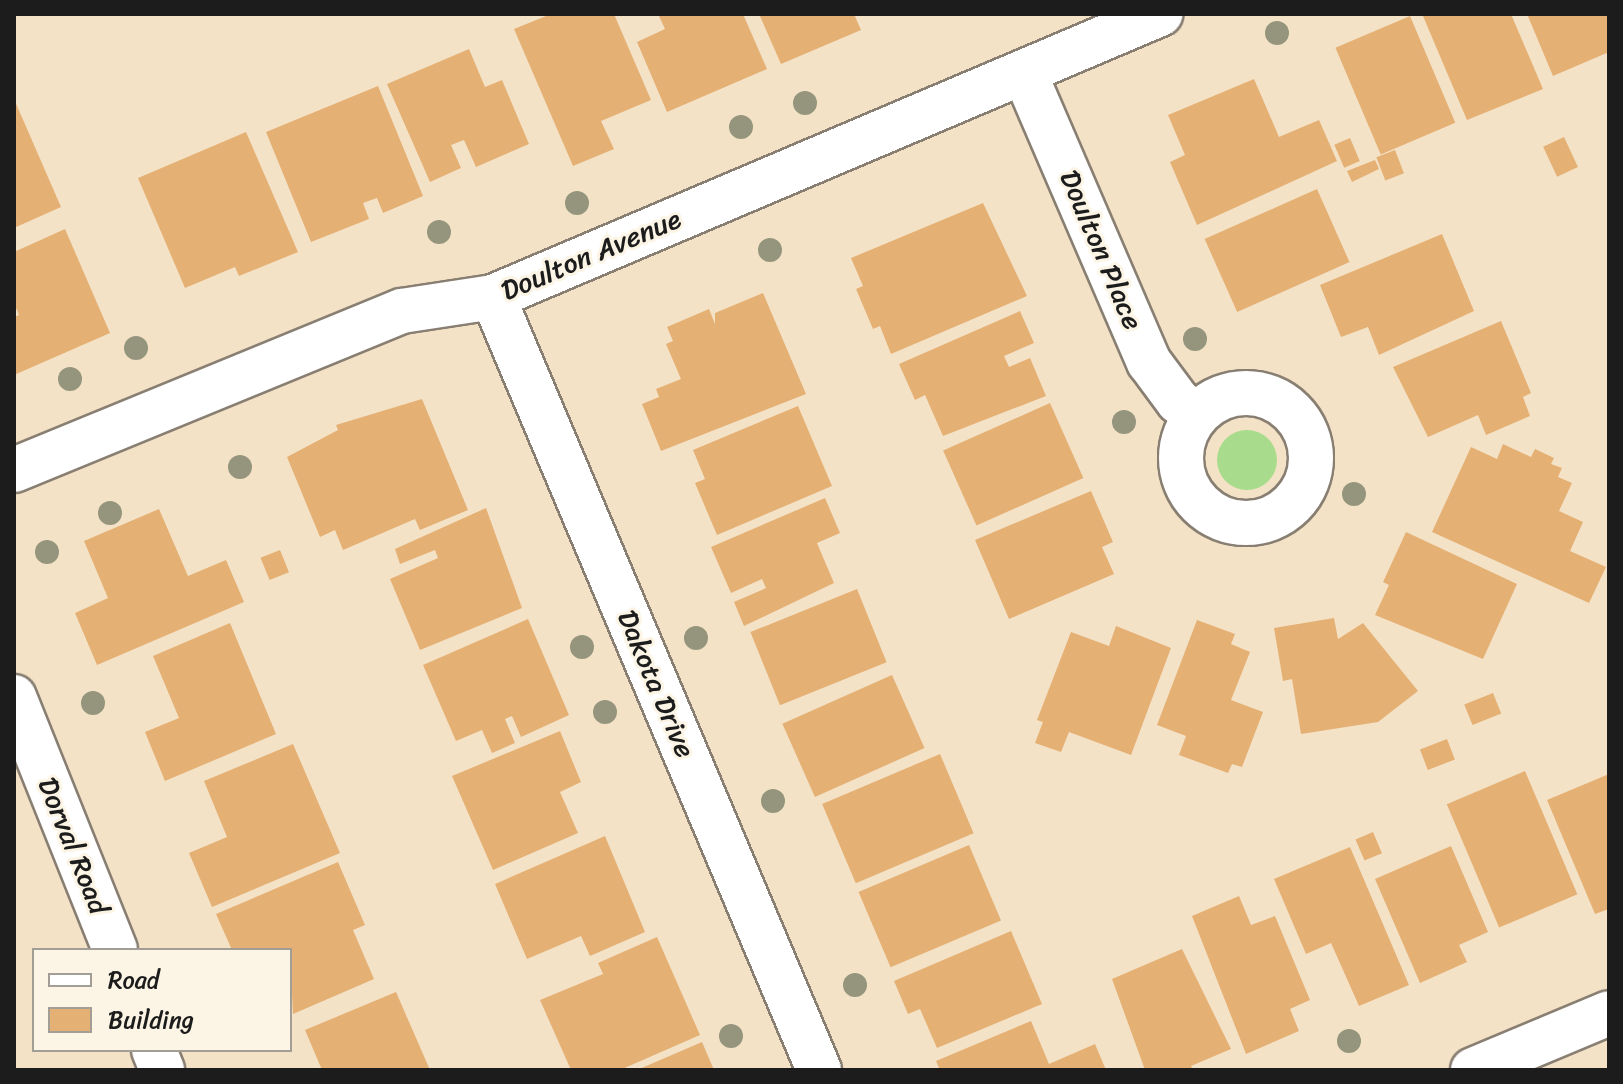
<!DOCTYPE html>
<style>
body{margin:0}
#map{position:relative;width:1623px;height:1084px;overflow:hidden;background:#f4e2c7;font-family:Sriracha,sans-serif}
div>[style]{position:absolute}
.green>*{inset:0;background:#a8dc8c}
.round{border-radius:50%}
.building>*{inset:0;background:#e5b074;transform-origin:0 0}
.roads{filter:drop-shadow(2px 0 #887f72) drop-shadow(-2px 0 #887f72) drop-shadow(0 2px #887f72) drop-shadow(0 -2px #887f72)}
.minor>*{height:44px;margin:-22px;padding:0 22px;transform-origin:22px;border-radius:22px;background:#fff}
.minor>.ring{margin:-22px;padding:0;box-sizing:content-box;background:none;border:44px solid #fff;border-radius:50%}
.trees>*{width:24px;height:24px;margin:-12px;border-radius:50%;background:#94957c}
span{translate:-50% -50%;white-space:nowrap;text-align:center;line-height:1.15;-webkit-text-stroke:6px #fcf5e5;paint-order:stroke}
.street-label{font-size:28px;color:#1c1c1c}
.frame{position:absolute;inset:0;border:16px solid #1c1c1c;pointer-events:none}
.legend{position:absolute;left:32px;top:948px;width:260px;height:104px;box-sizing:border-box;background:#fcf5e5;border:2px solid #a29e95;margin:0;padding:10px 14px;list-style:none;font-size:24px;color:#1c1c1c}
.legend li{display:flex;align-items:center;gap:16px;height:40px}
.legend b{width:40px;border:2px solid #a29e95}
</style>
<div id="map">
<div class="green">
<i class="round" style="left:1217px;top:430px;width:60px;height:60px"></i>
</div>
<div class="building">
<i style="clip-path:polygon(551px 14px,614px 14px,651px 100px,601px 121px,614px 149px,573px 166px,514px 29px)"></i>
<i style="clip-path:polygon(658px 14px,743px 14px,767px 69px,667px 112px,637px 42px,665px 29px)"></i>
<i style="clip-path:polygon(759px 14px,854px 14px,861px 30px,781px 64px)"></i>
<i style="clip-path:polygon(1511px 14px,1543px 89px,1467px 120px,1423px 16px)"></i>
<i style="clip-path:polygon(1527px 14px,1609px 14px,1609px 52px,1553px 76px)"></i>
<i style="left:1410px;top:16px;width:116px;height:81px;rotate:67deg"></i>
<i style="clip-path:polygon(469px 49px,485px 87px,502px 80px,529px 144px,476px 167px,464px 140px,451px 145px,461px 168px,430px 182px,387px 84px)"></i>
<i style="clip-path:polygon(1254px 79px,1279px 137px,1319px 120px,1337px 161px,1197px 225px,1170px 162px,1185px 155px,1168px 115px)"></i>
<i style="clip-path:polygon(378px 86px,423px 196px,383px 213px,377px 198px,363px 203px,369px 219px,311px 242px,266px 132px)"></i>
<i style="clip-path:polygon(14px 99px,61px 207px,14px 228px)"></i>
<i style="clip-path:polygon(246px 132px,298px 252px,239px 276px,235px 267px,185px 288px,138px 178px)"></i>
<i style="left:1564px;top:137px;width:33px;height:23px;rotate:65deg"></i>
<i style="left:1350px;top:138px;width:25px;height:17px;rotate:67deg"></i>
<i style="left:1395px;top:150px;width:25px;height:20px;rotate:69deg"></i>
<i style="clip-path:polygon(1375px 160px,1379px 169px,1352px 182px,1347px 171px)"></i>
<i style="left:1317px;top:189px;width:80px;height:123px;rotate:66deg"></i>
<i style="clip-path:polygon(983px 203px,1027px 296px,891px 354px,880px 326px,873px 329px,856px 289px,863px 286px,851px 258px)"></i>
<i style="clip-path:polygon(65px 229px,110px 333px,14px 375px,14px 317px,19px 315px,14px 303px,14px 252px)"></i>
<i style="clip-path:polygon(1442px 234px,1474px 311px,1379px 355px,1368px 327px,1341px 337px,1320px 285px)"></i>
<i style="clip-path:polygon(763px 293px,806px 394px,661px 451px,642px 404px,659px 397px,656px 389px,681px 379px,666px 344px,673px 341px,667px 327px,709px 309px,715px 324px,715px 313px)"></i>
<i style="clip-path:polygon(1020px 311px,1034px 343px,1004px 356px,1009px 367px,1030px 358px,1046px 396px,943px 436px,925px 395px,915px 400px,899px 364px)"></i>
<i style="clip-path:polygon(1501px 321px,1531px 393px,1523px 397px,1530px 416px,1486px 435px,1478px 415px,1428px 437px,1393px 367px)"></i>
<i style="clip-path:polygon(422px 399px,468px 510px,420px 530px,415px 519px,343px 550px,335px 530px,320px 537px,287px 457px,338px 430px,336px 425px)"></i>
<i style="left:1050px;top:403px;width:82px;height:117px;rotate:66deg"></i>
<i style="clip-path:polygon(798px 406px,832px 486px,717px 535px,695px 483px,705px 479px,693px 450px)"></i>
<i style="clip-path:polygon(1503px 444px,1531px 457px,1535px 449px,1554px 458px,1551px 464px,1562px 468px,1558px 477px,1572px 483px,1559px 511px,1583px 522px,1570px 551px,1606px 567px,1589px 603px,1432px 532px,1471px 447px,1497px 459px)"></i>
<i style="clip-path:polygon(1091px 491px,1113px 542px,1102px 547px,1114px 574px,1009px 619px,975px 540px)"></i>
<i style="clip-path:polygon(825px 498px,840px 533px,817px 543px,834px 583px,744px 626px,734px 602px,766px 588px,762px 579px,731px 593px,711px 547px)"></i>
<i style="clip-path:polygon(486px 508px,522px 608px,420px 650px,390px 579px,438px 558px,435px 550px,400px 564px,395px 549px)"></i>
<i style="clip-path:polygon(159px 509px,188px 576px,226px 560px,244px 602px,97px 665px,75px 613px,108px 598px,84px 541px)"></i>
<i style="clip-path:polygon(1406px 532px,1517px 584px,1483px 659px,1375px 615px,1389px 585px,1383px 582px)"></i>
<i style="left:280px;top:550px;width:24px;height:21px;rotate:68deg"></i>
<i style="left:857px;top:589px;width:79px;height:115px;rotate:68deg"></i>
<i style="clip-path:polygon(1334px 618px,1338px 639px,1363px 623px,1418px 691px,1378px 722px,1301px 734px,1292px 679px,1283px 681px,1274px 628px)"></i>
<i style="clip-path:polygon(528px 619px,569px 715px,521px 737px,512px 716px,505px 719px,515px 743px,492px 753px,482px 730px,456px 741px,423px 665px)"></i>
<i style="clip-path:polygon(1197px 620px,1235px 634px,1231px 644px,1250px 652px,1231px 700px,1263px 712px,1242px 767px,1232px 764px,1228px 773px,1179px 755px,1186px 736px,1157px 725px)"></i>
<i style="clip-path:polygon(230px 623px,276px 734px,165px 781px,145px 732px,179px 718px,153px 656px)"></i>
<i style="clip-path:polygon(1116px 626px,1171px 648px,1131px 755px,1069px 732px,1061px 752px,1035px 743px,1043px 722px,1037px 720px,1071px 632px,1109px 646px)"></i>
<i style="left:892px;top:675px;width:80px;height:120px;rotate:66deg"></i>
<i style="left:1493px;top:693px;width:22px;height:31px;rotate:68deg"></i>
<i style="clip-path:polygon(560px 731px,581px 782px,560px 792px,578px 833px,493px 870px,452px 776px)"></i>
<i style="left:1447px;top:739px;width:22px;height:29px;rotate:69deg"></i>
<i style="clip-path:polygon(293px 744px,340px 853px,212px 907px,189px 853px,227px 837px,204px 781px)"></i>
<i style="left:940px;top:754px;width:86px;height:128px;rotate:67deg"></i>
<i style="left:1525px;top:771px;width:134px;height:85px;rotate:67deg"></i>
<i style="clip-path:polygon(1609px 774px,1609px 909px,1595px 914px,1547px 800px)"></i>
<i style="left:1373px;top:832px;width:23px;height:19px;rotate:67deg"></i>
<i style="clip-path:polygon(605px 836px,645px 932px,590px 956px,581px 936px,527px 959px,495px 884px)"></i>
<i style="left:969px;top:845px;width:82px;height:120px;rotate:67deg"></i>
<i style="clip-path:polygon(1451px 846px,1488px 932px,1459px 945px,1467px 962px,1420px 983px,1375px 879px)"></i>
<i style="clip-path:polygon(1350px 847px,1409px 985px,1359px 1006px,1331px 943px,1306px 954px,1274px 879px)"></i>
<i style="clip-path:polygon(338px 862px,365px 925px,353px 930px,374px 979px,293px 1014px,290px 950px,232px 950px,216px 914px)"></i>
<i style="clip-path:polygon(1239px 896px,1251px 925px,1275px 916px,1310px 1000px,1290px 1009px,1299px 1031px,1246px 1054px,1192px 916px)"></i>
<i style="clip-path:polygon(1011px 931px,1042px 1004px,937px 1048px,920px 1009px,908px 1014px,894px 981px)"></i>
<i style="clip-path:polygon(657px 937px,700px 1035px,620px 1070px,571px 1070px,540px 1000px,603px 974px,598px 963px)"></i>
<i style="clip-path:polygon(1182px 949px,1231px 1049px,1191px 1066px,1193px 1070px,1145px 1070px,1112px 979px)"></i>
<i style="clip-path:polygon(396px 992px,430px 1070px,322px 1070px,305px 1030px)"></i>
<i style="clip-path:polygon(1031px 1021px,1049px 1064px,1095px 1044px,1106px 1070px,940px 1070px,936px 1061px)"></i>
<i style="clip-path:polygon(702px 1042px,714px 1070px,637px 1070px)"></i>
</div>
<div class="roads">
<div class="minor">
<i style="left:1024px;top:72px;width:316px;rotate:66.7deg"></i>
<i style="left:1149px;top:362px;width:49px;rotate:53.4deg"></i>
<i style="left:1178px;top:401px;width:23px;rotate:38deg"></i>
<i style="left:493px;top:297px;width:839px;rotate:67.13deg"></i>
<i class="ring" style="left:1181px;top:393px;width:86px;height:86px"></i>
<i style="left:14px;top:470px;width:419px;rotate:-22.3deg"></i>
<i style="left:402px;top:311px;width:92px;rotate:-8.7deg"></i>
<i style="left:493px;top:297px;width:725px;rotate:-22.99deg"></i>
<i style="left:14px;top:697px;width:272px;rotate:68.2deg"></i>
<i style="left:154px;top:1050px;width:22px;rotate:68deg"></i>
<i style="left:1473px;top:1070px;width:147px;rotate:-22.7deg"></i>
</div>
</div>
<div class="trees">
<i style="left:1277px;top:33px"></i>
<i style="left:805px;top:103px"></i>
<i style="left:741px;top:127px"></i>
<i style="left:577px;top:203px"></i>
<i style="left:439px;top:232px"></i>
<i style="left:770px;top:250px"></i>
<i style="left:1195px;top:339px"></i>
<i style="left:136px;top:348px"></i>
<i style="left:70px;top:379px"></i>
<i style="left:1124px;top:422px"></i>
<i style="left:240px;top:467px"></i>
<i style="left:1354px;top:494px"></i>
<i style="left:110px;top:513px"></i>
<i style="left:47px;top:552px"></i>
<i style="left:696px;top:638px"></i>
<i style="left:582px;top:647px"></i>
<i style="left:93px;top:703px"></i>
<i style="left:605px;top:712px"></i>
<i style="left:773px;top:801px"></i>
<i style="left:855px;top:985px"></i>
<i style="left:731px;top:1036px"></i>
<i style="left:1349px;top:1041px"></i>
</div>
<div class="street-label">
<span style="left:1101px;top:250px;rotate:67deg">Doulton Place</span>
<span style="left:591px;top:255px;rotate:-23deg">Doulton Avenue</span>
<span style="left:656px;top:684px;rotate:67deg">Dakota Drive</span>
<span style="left:73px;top:846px;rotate:68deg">Dorval Road</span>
</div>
<div class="frame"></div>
<ul class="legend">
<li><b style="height:10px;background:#fff"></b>Road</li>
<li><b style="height:22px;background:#e5b074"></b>Building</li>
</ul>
</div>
